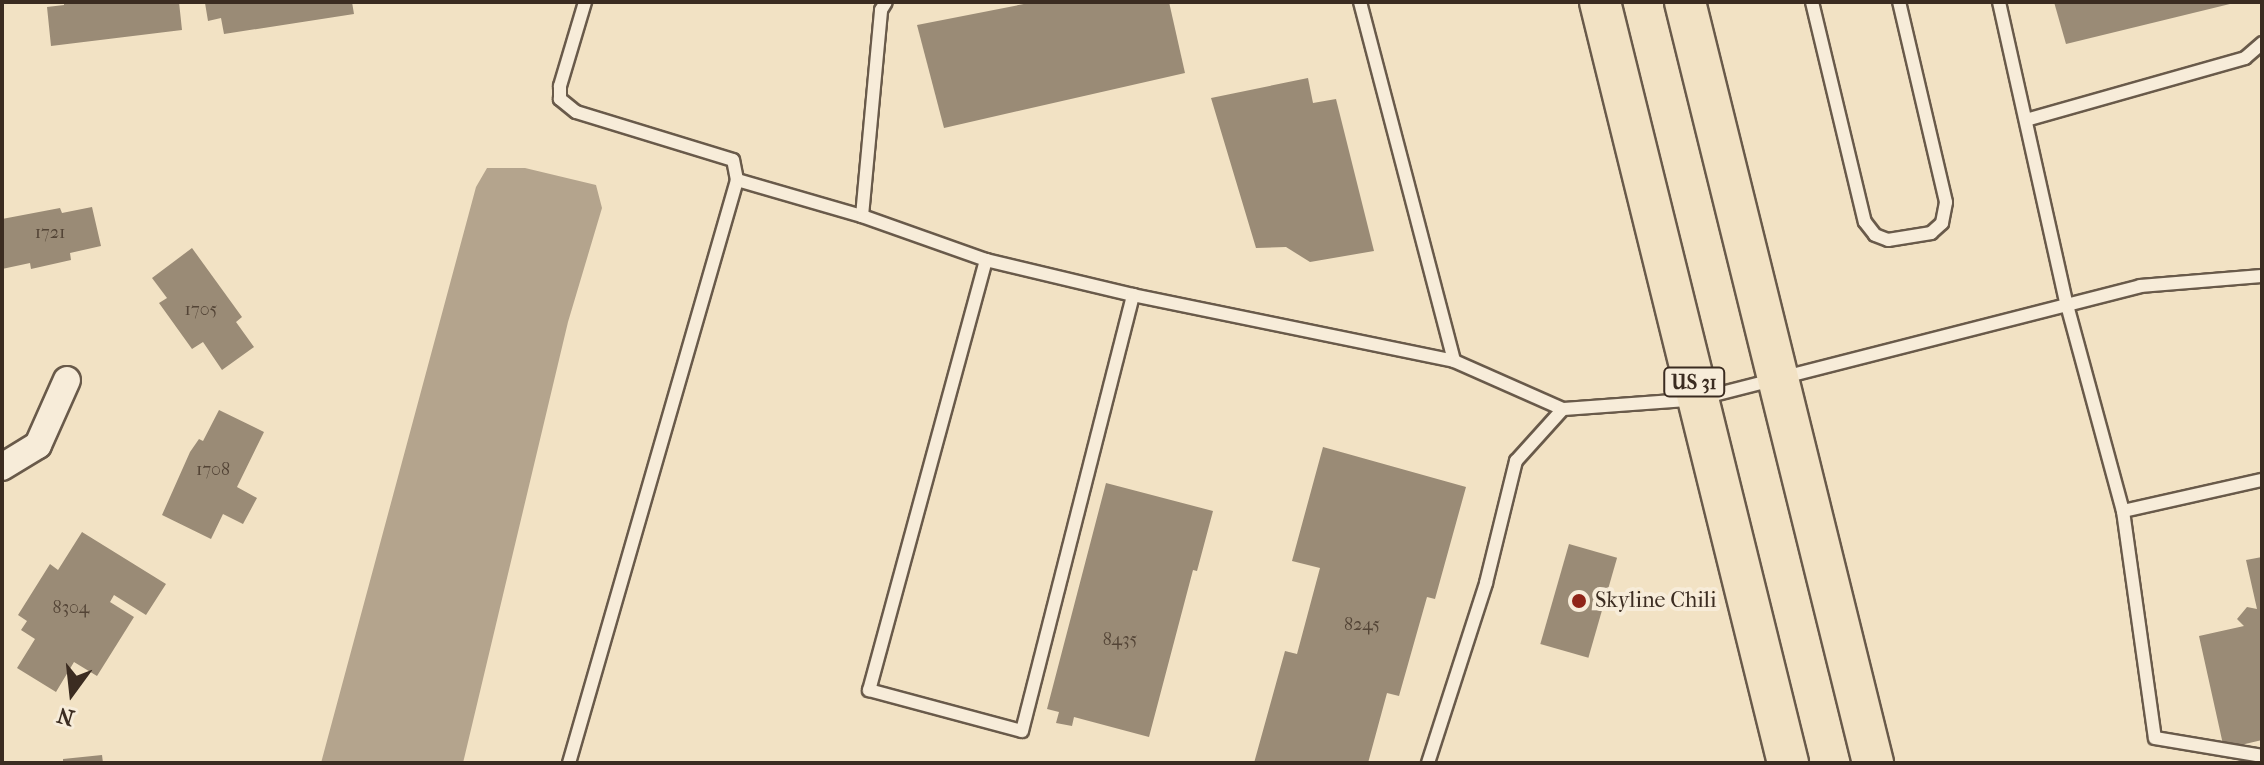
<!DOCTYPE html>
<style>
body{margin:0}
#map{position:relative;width:2264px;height:765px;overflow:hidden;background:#f2e2c4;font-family:"IM FELL French Canon",serif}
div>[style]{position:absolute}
.water>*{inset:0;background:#b4a48d}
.building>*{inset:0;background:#9a8b76;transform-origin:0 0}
.roads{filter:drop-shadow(2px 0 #695a4a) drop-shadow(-2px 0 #695a4a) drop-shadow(0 2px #695a4a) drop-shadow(0 -2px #695a4a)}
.lane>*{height:12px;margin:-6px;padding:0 6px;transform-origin:6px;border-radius:6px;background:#f7ecd9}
.street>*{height:26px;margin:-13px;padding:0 13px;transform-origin:13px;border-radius:13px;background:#f7ecd9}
.primary>*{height:40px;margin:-20px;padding:0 20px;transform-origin:20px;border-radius:20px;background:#f2e2c4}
.dots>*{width:22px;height:22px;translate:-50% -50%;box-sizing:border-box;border:4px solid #f7ecd9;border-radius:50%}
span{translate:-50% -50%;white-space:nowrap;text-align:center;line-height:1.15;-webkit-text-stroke:8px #f7ecd9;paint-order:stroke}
.number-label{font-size:18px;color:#534436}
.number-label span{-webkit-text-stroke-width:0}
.shield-label span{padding:2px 6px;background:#f7ecd9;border:2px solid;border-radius:6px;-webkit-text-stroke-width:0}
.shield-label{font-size:20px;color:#3b2c21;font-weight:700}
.poi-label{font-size:22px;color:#3b2c21}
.left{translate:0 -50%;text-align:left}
.frame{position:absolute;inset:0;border:4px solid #3b2c21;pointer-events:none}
.north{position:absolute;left:32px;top:653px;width:80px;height:80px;-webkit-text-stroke:6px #f7ecd9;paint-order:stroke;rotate:195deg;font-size:22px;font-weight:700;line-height:32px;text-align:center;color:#3b2c21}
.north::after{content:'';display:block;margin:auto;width:28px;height:36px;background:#3b2c21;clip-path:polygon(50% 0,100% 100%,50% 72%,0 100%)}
</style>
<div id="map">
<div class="water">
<i style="clip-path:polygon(487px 168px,525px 168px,596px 185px,602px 208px,568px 322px,463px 763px,321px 763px,476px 187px)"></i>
</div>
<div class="building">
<i style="clip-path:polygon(64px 2px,179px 2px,182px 30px,51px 46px,47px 7px,64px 5px)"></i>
<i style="clip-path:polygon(352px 2px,354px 14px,224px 34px,221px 18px,208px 21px,205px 3px)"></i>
<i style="clip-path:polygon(1034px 2px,1169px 2px,1185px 73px,944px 128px,917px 25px)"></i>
<i style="clip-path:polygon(2054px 2px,2234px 2px,2234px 3px,2066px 44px)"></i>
<i style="clip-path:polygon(1308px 78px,1313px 103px,1336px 99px,1374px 251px,1310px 262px,1286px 247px,1256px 248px,1211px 98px)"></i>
<i style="clip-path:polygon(92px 207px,101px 246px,70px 253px,71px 260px,31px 269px,30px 263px,2px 269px,2px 219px,60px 208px,62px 213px)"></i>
<i style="clip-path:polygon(192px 248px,242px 317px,236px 322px,254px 347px,222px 370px,203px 342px,192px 349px,159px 303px,167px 298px,152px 278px)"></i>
<i style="clip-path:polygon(219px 410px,264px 432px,237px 487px,257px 498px,243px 524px,223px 514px,211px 539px,162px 515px,190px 452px,199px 439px,203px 441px)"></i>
<i style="clip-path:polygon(1323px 447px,1466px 487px,1435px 599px,1427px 597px,1399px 696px,1387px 693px,1368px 763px,1254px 763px,1285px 651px,1297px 654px,1320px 568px,1292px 561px)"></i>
<i style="clip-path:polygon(1106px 483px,1213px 511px,1197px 571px,1193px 570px,1149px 737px,1074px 717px,1072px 726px,1056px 723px,1059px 712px,1047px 709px)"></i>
<i style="clip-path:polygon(82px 532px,166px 584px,146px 615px,114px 595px,110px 602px,134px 617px,97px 676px,74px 662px,56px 692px,17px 668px,35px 639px,21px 630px,27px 621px,18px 615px,50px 564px,58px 570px)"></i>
<i style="left:1569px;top:544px;width:50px;height:104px;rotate:16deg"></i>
<i style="clip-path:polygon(2262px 557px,2262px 740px,2224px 749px,2199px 636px,2244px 626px,2237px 619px,2247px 607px,2257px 609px,2246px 560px)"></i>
<i style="clip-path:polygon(102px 755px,103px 763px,63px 763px,63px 759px)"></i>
</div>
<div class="roads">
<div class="lane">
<i style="left:1360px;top:2px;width:371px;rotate:75.3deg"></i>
<i style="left:1812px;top:2px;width:226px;rotate:76.5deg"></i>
<i style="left:1865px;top:222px;width:16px;rotate:52deg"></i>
<i style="left:1875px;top:235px;width:14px;rotate:21deg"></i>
<i style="left:1888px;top:240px;width:44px;rotate:-9.2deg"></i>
<i style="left:1931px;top:233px;width:15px;rotate:-42deg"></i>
<i style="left:1942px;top:223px;width:21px;rotate:-79deg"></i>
<i style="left:1946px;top:202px;width:205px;rotate:-103.2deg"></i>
<i style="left:1999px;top:2px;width:311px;rotate:77.4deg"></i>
<i style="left:2067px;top:305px;width:213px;rotate:74.8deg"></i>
<i style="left:2123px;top:511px;width:142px;rotate:-12.6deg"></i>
<i style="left:2026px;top:120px;width:228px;rotate:-15.8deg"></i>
<i style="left:2245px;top:58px;width:23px;rotate:-41deg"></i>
<i style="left:737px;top:180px;width:130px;rotate:16.1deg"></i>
<i style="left:862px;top:216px;width:207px;rotate:-84.7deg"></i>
<i style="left:881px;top:10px;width:9px;rotate:-58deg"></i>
<i style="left:862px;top:216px;width:132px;rotate:19.5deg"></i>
<i style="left:986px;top:260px;width:151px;rotate:13.4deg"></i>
<i style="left:1133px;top:295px;width:328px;rotate:11.6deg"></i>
<i style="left:1454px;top:361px;width:119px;rotate:23.8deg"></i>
<i style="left:986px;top:260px;width:446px;rotate:105.2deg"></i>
<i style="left:869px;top:690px;width:158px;rotate:15deg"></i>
<i style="left:1022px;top:731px;width:450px;rotate:-75.7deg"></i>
<i style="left:2123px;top:511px;width:229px;rotate:82deg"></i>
<i style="left:2155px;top:738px;width:109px;rotate:9.5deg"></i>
<i style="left:569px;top:763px;width:607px;rotate:-73.92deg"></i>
<i style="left:737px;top:180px;width:20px;rotate:-101deg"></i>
<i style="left:733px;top:160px;width:164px;rotate:-163deg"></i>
<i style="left:576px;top:112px;width:21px;rotate:-141deg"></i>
<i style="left:560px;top:99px;width:13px;rotate:-90deg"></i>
<i style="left:560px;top:86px;width:88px;rotate:-73.4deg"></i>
<i style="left:1428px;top:763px;width:189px;rotate:-72.1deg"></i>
<i style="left:1486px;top:583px;width:126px;rotate:-76.2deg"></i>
<i style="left:1516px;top:461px;width:70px;rotate:-47.9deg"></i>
<i style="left:1563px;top:409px;width:135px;rotate:-4.2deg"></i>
<i style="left:1698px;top:399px;width:456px;rotate:-14.3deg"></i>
<i style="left:2140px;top:286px;width:122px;rotate:-4.7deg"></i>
</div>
<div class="street">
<i style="left:2px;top:467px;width:42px;rotate:-31.4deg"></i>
<i style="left:38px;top:445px;width:71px;rotate:-66deg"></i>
</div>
<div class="primary">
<i style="left:1600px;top:2px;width:784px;rotate:76.12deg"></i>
<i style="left:1685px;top:2px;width:784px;rotate:76.12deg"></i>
</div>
</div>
<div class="dots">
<i style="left:1579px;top:601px;background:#8f2418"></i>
</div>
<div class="number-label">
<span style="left:50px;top:233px">1721</span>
<span style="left:201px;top:310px">1705</span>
<span style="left:213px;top:470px">1708</span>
<span style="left:71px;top:608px">8304</span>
<span style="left:1362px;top:625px">8245</span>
<span style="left:1120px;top:640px">8435</span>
</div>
<div class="shield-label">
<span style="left:1694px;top:382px">US 31</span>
</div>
<div class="poi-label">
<span class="left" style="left:1595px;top:601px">Skyline Chili</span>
</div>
<div class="frame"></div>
<div class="north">N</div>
</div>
